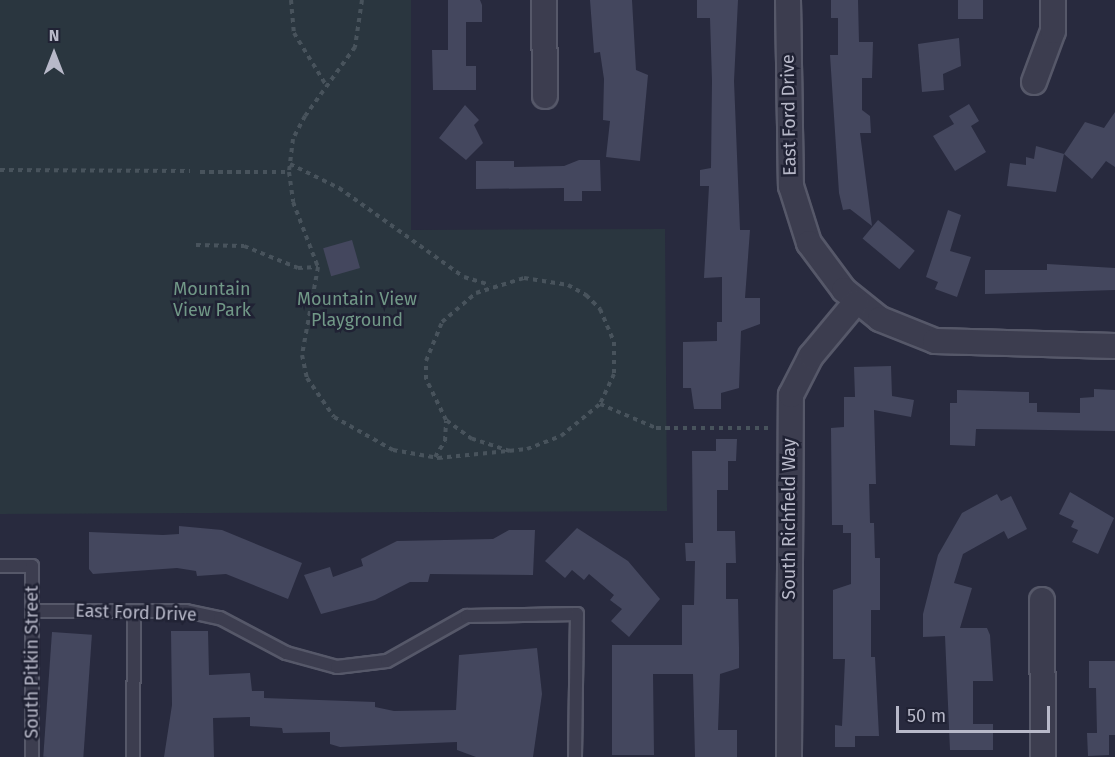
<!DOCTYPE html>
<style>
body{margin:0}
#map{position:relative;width:1115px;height:757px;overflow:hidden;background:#282a3e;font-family:"Fira Sans",sans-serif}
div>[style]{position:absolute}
.green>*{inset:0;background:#2a363f}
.building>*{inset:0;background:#44475e;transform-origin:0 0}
.path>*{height:4px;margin-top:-2px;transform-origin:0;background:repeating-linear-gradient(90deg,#48535c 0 4.5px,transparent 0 9px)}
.roads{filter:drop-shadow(2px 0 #565869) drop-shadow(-2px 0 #565869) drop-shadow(0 2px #565869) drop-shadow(0 -2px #565869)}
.lane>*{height:12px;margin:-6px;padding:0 6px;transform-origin:6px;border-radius:6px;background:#3c3d4f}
.street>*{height:24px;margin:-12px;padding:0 12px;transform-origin:12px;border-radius:12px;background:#3c3d4f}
span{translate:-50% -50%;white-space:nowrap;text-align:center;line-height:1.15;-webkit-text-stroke:5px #202234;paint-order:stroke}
.street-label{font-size:18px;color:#b8b9c9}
.park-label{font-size:18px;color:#719887}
.north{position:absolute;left:24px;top:24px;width:60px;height:60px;-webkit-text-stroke:4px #202234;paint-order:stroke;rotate:0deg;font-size:16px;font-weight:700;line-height:24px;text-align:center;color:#b8b9c9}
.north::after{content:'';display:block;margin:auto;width:21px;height:27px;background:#b8b9c9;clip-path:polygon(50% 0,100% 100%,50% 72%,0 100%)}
.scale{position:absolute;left:896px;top:706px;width:154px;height:27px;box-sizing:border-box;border:3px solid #b8b9c9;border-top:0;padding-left:8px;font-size:18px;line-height:21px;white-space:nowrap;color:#b8b9c9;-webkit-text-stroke:4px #202234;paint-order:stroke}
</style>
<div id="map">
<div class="green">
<i style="clip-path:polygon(0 0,411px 0,411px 230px,665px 229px,667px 511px,0 514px)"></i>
</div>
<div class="building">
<i style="clip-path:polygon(448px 0,480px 0,482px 5px,482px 22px,466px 22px,466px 66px,476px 66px,476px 90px,433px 90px,432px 50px,448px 50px)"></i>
<i style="clip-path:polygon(590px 0,632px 0,636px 70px,648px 75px,640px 161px,606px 157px,610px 121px,603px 120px,604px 79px,600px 52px,594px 53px)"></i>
<i style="clip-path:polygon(697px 0,738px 0,734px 81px,740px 230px,750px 230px,745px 298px,760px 298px,760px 324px,741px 331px,739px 388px,721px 393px,721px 409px,694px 409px,691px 388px,683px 388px,683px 342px,717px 341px,717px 322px,722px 322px,722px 277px,704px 278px,709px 186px,700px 186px,700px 170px,711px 168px,712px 81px,710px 18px,697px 18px)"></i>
<i style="clip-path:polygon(831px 0,858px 0,859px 42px,873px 42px,872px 78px,862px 78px,862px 110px,870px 116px,871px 133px,860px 133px,872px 226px,850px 209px,843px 210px,839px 193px,830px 55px,838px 55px,838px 18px,831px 18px)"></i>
<i style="left:958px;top:0;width:25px;height:19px"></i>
<i style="clip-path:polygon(959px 38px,961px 66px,943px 74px,944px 90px,922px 92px,918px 44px)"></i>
<i style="clip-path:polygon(969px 104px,979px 121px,971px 126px,986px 152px,955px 171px,933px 136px,954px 124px,949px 116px)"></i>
<i style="clip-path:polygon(465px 105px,479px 120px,474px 125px,483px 143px,466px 160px,439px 138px)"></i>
<i style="clip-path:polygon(1115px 112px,1115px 167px,1106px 161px,1092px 179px,1064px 154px,1056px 192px,1007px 186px,1010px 163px,1026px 165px,1026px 157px,1034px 159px,1036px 146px,1064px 154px,1085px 122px,1104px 128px)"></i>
<i style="clip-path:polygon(579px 160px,600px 160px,601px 191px,582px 191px,582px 201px,564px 201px,564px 188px,476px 189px,476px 161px,514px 161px,514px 167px,564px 166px)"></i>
<i style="clip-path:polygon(948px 210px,961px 215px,950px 251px,971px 257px,957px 297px,935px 289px,938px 282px,926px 277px)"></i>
<i style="left:878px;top:220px;width:48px;height:24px;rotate:40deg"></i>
<i style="left:352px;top:240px;width:29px;height:30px;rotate:74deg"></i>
<i style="clip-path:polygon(1047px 264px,1115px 268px,1115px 290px,985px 294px,985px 270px,1047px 270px)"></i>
<i style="clip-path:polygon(891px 366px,892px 396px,914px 400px,911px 417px,874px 410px,876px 484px,869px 484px,870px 523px,874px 523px,875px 558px,880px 558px,880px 610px,871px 610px,871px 657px,875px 657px,879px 736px,855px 736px,855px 747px,835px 747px,835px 725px,842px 726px,845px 659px,833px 659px,833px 590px,851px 584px,851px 533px,843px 533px,843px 525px,832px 525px,831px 428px,844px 427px,844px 397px,855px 397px,854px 367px)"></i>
<i style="clip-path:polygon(1094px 389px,1115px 390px,1115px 431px,976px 429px,975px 446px,950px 445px,950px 403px,957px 403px,957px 390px,1029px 392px,1029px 403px,1037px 403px,1037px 412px,1080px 413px,1080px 398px,1094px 397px)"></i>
<i style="clip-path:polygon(716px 439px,737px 439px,736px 461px,728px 461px,728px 490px,717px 490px,717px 531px,735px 531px,736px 563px,726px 563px,726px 599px,738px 599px,739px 648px,739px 668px,720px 674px,718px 730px,737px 730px,737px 757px,695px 757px,693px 674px,653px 674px,654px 755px,612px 755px,612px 645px,682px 645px,682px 605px,694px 605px,695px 561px,686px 561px,685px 543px,693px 543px,692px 451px,716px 451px)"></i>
<i style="clip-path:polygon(1070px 492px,1114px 518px,1098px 554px,1072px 542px,1078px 530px,1071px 527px,1074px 521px,1059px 514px)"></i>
<i style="clip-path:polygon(997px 494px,1001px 501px,1011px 496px,1027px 529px,1008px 539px,1004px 531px,963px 554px,954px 583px,972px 588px,960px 628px,987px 628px,990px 635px,993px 681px,973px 681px,973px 724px,993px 724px,993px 750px,950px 750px,945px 636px,923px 637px,923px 614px,938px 555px,962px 513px)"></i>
<i style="clip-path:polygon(179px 526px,222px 530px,302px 563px,288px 599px,226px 574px,197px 576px,196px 571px,177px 568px,93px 574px,89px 569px,89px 532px,163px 535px,179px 534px)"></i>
<i style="clip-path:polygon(577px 528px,628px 561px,660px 599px,629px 637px,611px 621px,622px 609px,610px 600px,614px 595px,589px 574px,584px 580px,572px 570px,565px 578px,545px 561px)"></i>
<i style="clip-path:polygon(509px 530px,535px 530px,533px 575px,430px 574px,428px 582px,410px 582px,375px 600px,321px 614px,304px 575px,330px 567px,333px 577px,363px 566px,361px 559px,397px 541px,493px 539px)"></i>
<i style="clip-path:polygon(171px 631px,208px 631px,209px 675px,250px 673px,252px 691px,264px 691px,264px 698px,375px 702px,375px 707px,394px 711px,456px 710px,459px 655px,537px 648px,542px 694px,533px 757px,476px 757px,457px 750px,457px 742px,340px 747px,330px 744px,330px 732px,283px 733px,282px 728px,250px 726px,250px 717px,213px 718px,214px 757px,164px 757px,172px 705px)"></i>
<i style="left:52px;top:632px;width:40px;height:125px;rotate:4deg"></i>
<i style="clip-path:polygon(1089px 661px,1115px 661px,1115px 735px,1109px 735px,1109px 755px,1088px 756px,1087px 733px,1097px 733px,1096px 688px,1089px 688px)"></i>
</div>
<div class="path">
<i style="left:291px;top:0;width:33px;rotate:85deg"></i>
<i style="left:294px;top:33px;width:61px;rotate:58.4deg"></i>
<i style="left:362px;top:0;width:48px;rotate:98.5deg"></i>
<i style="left:355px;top:47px;width:85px;rotate:125.9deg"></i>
<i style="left:305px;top:116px;width:26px;rotate:118deg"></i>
<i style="left:293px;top:139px;width:33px;rotate:97deg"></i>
<i style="left:289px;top:172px;width:30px;rotate:82deg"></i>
<i style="left:293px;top:202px;width:70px;rotate:69deg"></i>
<i style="left:318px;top:267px;width:89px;rotate:100.3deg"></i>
<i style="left:302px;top:355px;width:24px;rotate:78deg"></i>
<i style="left:307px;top:378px;width:47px;rotate:55.3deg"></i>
<i style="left:334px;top:417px;width:68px;rotate:29.2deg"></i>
<i style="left:393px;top:450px;width:46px;rotate:10.1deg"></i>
<i style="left:438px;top:458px;width:89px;rotate:-5.8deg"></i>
<i style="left:527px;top:449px;width:36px;rotate:-21deg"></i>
<i style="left:561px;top:436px;width:50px;rotate:-39.4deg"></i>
<i style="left:600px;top:404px;width:61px;rotate:23.2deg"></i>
<i style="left:656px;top:428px;width:114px"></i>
<i style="left:290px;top:164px;width:55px;rotate:26.1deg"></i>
<i style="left:339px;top:188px;width:153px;rotate:35.5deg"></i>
<i style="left:464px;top:277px;width:27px;rotate:17deg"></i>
<i style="left:0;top:170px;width:190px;rotate:0.3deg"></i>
<i style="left:200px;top:172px;width:89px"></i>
<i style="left:196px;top:245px;width:48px;rotate:1.2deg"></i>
<i style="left:244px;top:246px;width:58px;rotate:22.2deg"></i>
<i style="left:298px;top:268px;width:20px;rotate:-3deg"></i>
<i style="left:510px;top:451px;width:40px;rotate:-162deg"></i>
<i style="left:472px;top:439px;width:32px;rotate:-144deg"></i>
<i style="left:446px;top:420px;width:46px;rotate:-116deg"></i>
<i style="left:426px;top:379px;width:18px;rotate:-90deg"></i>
<i style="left:426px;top:361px;width:42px;rotate:-67.7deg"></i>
<i style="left:442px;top:322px;width:45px;rotate:-40.5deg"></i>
<i style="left:476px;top:293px;width:50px;rotate:-17.4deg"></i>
<i style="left:524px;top:278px;width:45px;rotate:9deg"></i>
<i style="left:568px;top:285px;width:21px;rotate:29deg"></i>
<i style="left:586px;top:295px;width:20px;rotate:45deg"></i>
<i style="left:600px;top:309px;width:36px;rotate:67deg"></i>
<i style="left:614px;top:342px;width:32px;rotate:90deg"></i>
<i style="left:614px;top:374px;width:33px;rotate:115deg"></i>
<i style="left:435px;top:457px;width:19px;rotate:-58deg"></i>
<i style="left:445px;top:441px;width:20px;rotate:-87deg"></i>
</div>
<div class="roads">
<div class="lane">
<i style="left:0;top:566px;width:32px"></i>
<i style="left:32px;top:566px;width:191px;rotate:90deg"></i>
<i style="left:32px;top:611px;width:154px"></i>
<i style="left:186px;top:611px;width:35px;rotate:12deg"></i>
<i style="left:220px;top:618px;width:75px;rotate:27.9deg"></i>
<i style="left:286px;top:653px;width:53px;rotate:15.4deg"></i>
<i style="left:337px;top:667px;width:50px;rotate:-6.8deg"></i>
<i style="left:387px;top:661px;width:92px;rotate:-29.4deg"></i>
<i style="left:467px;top:616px;width:110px;rotate:-1deg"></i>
<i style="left:577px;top:614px;width:143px;rotate:90.8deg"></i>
<i style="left:133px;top:757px;width:146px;rotate:-89.6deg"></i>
</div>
<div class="street">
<i style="left:544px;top:0;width:96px;rotate:89.4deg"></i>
<i style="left:788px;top:0;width:186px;rotate:89.1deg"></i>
<i style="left:791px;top:186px;width:60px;rotate:72.5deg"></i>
<i style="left:809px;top:243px;width:59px;rotate:53.3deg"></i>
<i style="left:844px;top:290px;width:46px;rotate:38.9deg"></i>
<i style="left:880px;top:319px;width:59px;rotate:21.8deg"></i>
<i style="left:935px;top:341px;width:180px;rotate:1.6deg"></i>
<i style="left:1034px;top:82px;width:54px;rotate:-69.6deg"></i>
<i style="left:1053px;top:31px;width:31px;rotate:-90deg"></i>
<i style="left:1042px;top:600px;width:157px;rotate:89.6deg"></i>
<i style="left:789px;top:757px;width:362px;rotate:-89.7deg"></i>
<i style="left:791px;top:395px;width:44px;rotate:-62.9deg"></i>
<i style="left:811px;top:356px;width:70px;rotate:-50.2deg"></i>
</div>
</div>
<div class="street-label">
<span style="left:789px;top:115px;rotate:-91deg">East Ford Drive</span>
<span style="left:789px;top:519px;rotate:-90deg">South Richfield Way</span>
<span style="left:136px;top:613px;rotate:2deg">East Ford Drive</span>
<span style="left:32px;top:662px;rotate:-90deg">South Pitkin Street</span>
</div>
<div class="park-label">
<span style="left:212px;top:300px">Mountain<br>View Park</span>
<span style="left:357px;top:310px">Mountain View<br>Playground</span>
</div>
<div class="north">N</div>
<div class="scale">50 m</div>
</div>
